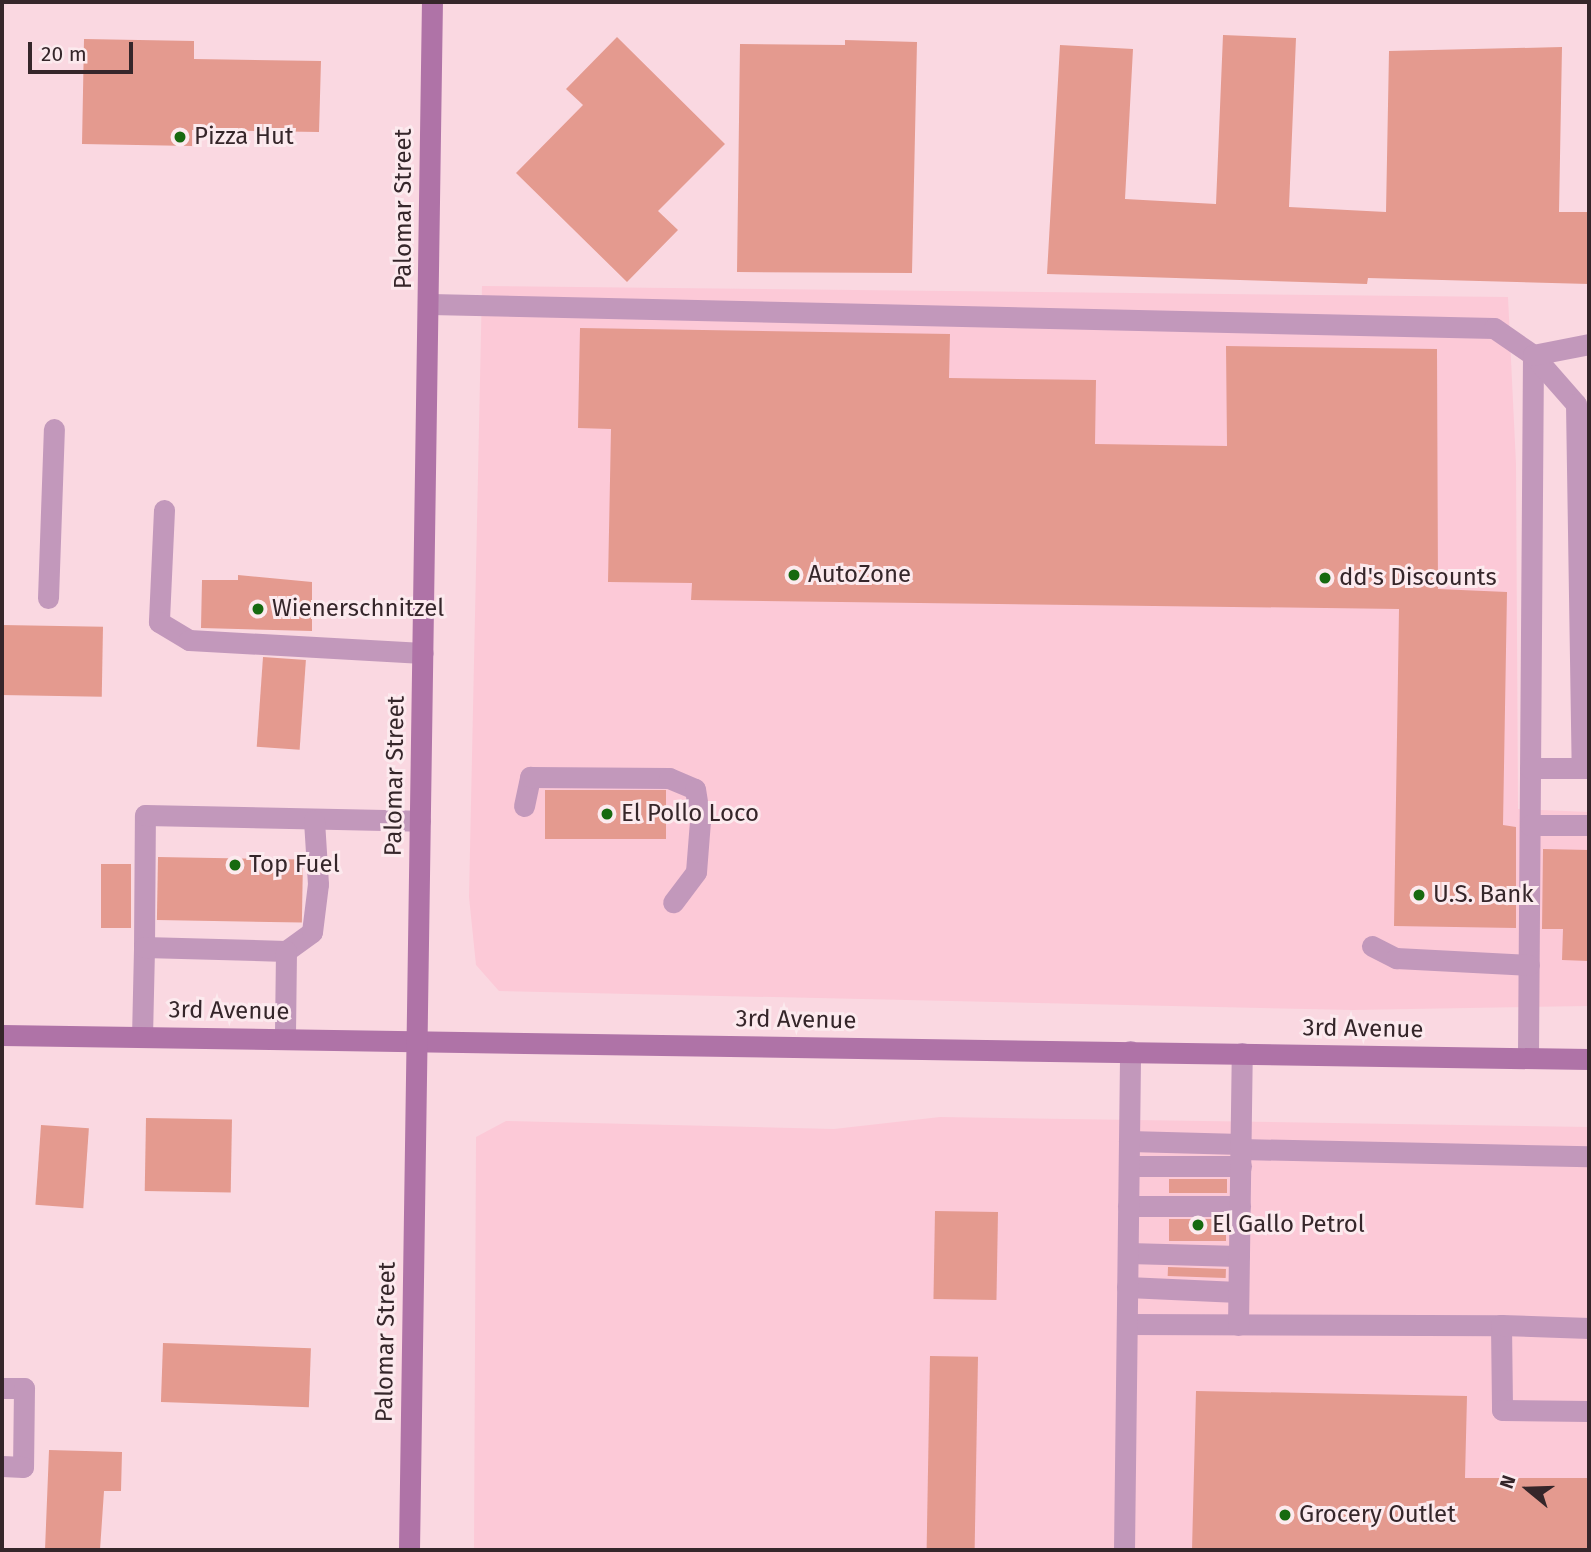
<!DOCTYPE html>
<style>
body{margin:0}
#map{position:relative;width:1591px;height:1552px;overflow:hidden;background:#fad8e1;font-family:"Fira Sans",sans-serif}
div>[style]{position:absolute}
.built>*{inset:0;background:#fcc9d7}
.building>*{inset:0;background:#e49a8f;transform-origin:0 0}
.service>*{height:21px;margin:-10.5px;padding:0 10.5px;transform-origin:10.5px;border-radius:10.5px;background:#c298bb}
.secondary>*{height:21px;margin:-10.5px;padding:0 10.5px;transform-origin:10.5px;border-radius:10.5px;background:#af73a7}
.dots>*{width:19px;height:19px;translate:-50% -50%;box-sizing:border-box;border:4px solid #fceaee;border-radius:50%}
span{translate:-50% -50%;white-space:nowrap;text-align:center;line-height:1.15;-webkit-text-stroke:6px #fceaee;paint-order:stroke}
.poi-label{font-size:24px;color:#35262a}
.left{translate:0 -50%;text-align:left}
.street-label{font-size:24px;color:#35262a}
.frame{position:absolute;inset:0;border:4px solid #35262a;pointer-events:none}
.north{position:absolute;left:1493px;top:1454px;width:70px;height:70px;-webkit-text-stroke:5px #fceaee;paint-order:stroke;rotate:289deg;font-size:19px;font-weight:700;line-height:28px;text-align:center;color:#35262a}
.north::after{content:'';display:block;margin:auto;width:24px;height:32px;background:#35262a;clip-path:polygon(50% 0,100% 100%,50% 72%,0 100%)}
.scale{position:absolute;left:28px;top:42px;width:105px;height:32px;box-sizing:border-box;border:4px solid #35262a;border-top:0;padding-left:9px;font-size:21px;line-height:24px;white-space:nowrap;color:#35262a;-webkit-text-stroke:5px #fceaee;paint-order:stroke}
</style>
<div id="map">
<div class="built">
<i style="clip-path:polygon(482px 286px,1508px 297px,1516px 464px,1518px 809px,1589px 812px,1589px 1006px,1353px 1010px,499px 991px,476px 965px,469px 897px)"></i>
<i style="clip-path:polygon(940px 1117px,1589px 1127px,1589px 1550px,474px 1550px,476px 1137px,506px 1121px,834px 1129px)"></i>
</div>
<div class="building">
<i style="clip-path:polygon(1223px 35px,1296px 38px,1289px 207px,1386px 212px,1389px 51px,1562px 47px,1559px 212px,1589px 212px,1589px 284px,1368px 278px,1367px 284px,1047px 274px,1060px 45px,1133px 49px,1125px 199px,1216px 204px)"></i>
<i style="clip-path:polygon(617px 37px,725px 144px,658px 211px,678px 230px,627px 282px,516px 173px,583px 105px,566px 89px)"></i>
<i style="clip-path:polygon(84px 39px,194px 41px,194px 59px,321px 61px,319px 132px,192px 130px,192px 146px,82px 144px)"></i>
<i style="clip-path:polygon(845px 40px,917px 42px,912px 273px,737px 272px,740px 44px,845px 45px)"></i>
<i style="clip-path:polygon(580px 328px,950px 334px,949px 378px,1096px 380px,1095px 444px,1227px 446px,1226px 346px,1437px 349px,1438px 589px,1507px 592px,1503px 825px,1516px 827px,1516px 928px,1394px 926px,1399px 609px,691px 600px,692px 583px,608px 582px,611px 429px,578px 428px)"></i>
<i style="clip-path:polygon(238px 575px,312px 582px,312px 631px,201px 628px,202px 580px,238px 580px)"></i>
<i style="left:2px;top:625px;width:101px;height:70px;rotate:1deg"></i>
<i style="left:263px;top:657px;width:43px;height:90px;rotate:4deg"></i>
<i style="left:545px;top:790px;width:121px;height:49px"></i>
<i style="clip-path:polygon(1543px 849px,1589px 850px,1589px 961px,1562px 960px,1563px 929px,1542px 929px)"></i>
<i style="left:158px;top:857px;width:145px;height:63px;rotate:1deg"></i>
<i style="left:101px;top:864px;width:30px;height:64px"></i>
<i style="left:146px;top:1118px;width:86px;height:73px;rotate:1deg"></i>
<i style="left:41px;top:1125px;width:48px;height:80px;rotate:4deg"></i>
<i style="left:1169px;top:1179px;width:58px;height:14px"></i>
<i style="left:935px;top:1211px;width:63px;height:88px;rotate:1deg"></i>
<i style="left:1169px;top:1219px;width:57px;height:22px"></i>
<i style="left:1168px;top:1267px;width:58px;height:9px;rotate:2deg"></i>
<i style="left:163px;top:1343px;width:148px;height:59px;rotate:2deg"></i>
<i style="left:930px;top:1356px;width:48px;height:194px;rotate:1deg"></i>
<i style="clip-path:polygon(1196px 1391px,1467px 1396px,1465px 1478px,1589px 1478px,1589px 1550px,1192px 1550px)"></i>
<i style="clip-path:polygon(49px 1450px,122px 1452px,121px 1491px,104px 1491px,100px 1550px,45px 1550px)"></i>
</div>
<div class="service">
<i style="left:430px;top:304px;width:1064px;rotate:1.29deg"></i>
<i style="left:1494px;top:328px;width:47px;rotate:34.7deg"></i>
<i style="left:1533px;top:355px;width:703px;rotate:90.41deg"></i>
<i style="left:1533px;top:355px;width:65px;rotate:48.7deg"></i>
<i style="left:1576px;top:404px;width:364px;rotate:89.1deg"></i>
<i style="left:1533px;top:355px;width:57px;rotate:-11.1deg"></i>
<i style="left:164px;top:510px;width:112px;rotate:92.6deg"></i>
<i style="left:159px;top:622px;width:35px;rotate:31deg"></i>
<i style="left:189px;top:640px;width:234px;rotate:3.2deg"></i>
<i style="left:48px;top:598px;width:169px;rotate:-88deg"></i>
<i style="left:1530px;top:768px;width:59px"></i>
<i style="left:524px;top:806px;width:30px;rotate:-78deg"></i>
<i style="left:530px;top:777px;width:139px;rotate:0.4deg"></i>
<i style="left:669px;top:778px;width:28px;rotate:23deg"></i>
<i style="left:695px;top:789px;width:32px;rotate:81deg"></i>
<i style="left:700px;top:821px;width:51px;rotate:94.5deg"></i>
<i style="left:696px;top:872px;width:38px;rotate:127deg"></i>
<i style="left:1530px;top:825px;width:59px"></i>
<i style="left:1372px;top:946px;width:27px;rotate:27deg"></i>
<i style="left:1396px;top:958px;width:133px;rotate:3deg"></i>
<i style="left:144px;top:947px;width:132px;rotate:-89.6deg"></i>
<i style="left:145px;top:815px;width:275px;rotate:1.2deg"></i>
<i style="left:286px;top:951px;width:32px;rotate:-36deg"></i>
<i style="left:312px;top:932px;width:48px;rotate:-82.9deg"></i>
<i style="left:318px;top:884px;width:64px;rotate:-93.6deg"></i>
<i style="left:142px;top:1037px;width:90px;rotate:-88.7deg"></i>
<i style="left:144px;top:947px;width:142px;rotate:1.6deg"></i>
<i style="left:286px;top:951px;width:87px;rotate:90.7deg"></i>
<i style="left:1129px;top:1141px;width:112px;rotate:1.5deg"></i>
<i style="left:1241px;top:1149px;width:348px;rotate:1.2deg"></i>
<i style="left:1129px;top:1166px;width:112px"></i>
<i style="left:1128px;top:1206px;width:112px"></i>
<i style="left:1128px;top:1253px;width:111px;rotate:1.5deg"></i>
<i style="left:1127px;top:1287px;width:111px;rotate:2.6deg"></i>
<i style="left:1127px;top:1324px;width:374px;rotate:0.2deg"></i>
<i style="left:1501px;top:1325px;width:85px;rotate:89.3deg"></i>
<i style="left:1502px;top:1410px;width:87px;rotate:0.7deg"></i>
<i style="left:1238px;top:1325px;width:272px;rotate:-89.2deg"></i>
<i style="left:1501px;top:1325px;width:88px;rotate:2deg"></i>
<i style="left:2px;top:1388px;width:22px"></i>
<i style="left:24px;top:1388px;width:79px;rotate:90.7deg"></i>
<i style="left:23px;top:1467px;width:21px;rotate:-177deg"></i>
<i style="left:1124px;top:1550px;width:499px;rotate:-89.3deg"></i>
</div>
<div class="secondary">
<i style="left:2px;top:1035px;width:1587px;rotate:0.87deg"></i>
<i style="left:409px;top:1550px;width:1548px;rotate:-89.15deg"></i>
</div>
<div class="dots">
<i style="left:180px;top:137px;background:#176a10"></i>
<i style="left:794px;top:575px;background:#176a10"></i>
<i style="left:1325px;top:578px;background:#176a10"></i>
<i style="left:258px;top:609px;background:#176a10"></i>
<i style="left:607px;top:814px;background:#176a10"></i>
<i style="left:235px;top:865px;background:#176a10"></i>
<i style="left:1419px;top:895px;background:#176a10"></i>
<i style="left:1198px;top:1225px;background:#176a10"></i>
<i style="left:1285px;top:1515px;background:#176a10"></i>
</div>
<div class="poi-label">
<span class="left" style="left:194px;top:137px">Pizza Hut</span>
<span class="left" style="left:808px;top:575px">AutoZone</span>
<span class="left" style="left:1339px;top:578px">dd's Discounts</span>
<span class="left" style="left:272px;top:609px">Wienerschnitzel</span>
<span class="left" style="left:621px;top:814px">El Pollo Loco</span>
<span class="left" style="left:249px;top:865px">Top Fuel</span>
<span class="left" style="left:1433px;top:895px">U.S. Bank</span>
<span class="left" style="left:1212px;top:1225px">El Gallo Petrol</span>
<span class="left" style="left:1299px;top:1515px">Grocery Outlet</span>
</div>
<div class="street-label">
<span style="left:404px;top:209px;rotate:-90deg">Palomar Street</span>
<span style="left:395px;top:776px;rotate:-89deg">Palomar Street</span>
<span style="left:229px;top:1011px;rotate:1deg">3rd Avenue</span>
<span style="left:796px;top:1020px;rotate:1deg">3rd Avenue</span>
<span style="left:1363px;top:1029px;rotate:1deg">3rd Avenue</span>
<span style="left:386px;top:1342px;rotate:-89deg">Palomar Street</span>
</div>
<div class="frame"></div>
<div class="north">N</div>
<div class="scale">20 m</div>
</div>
